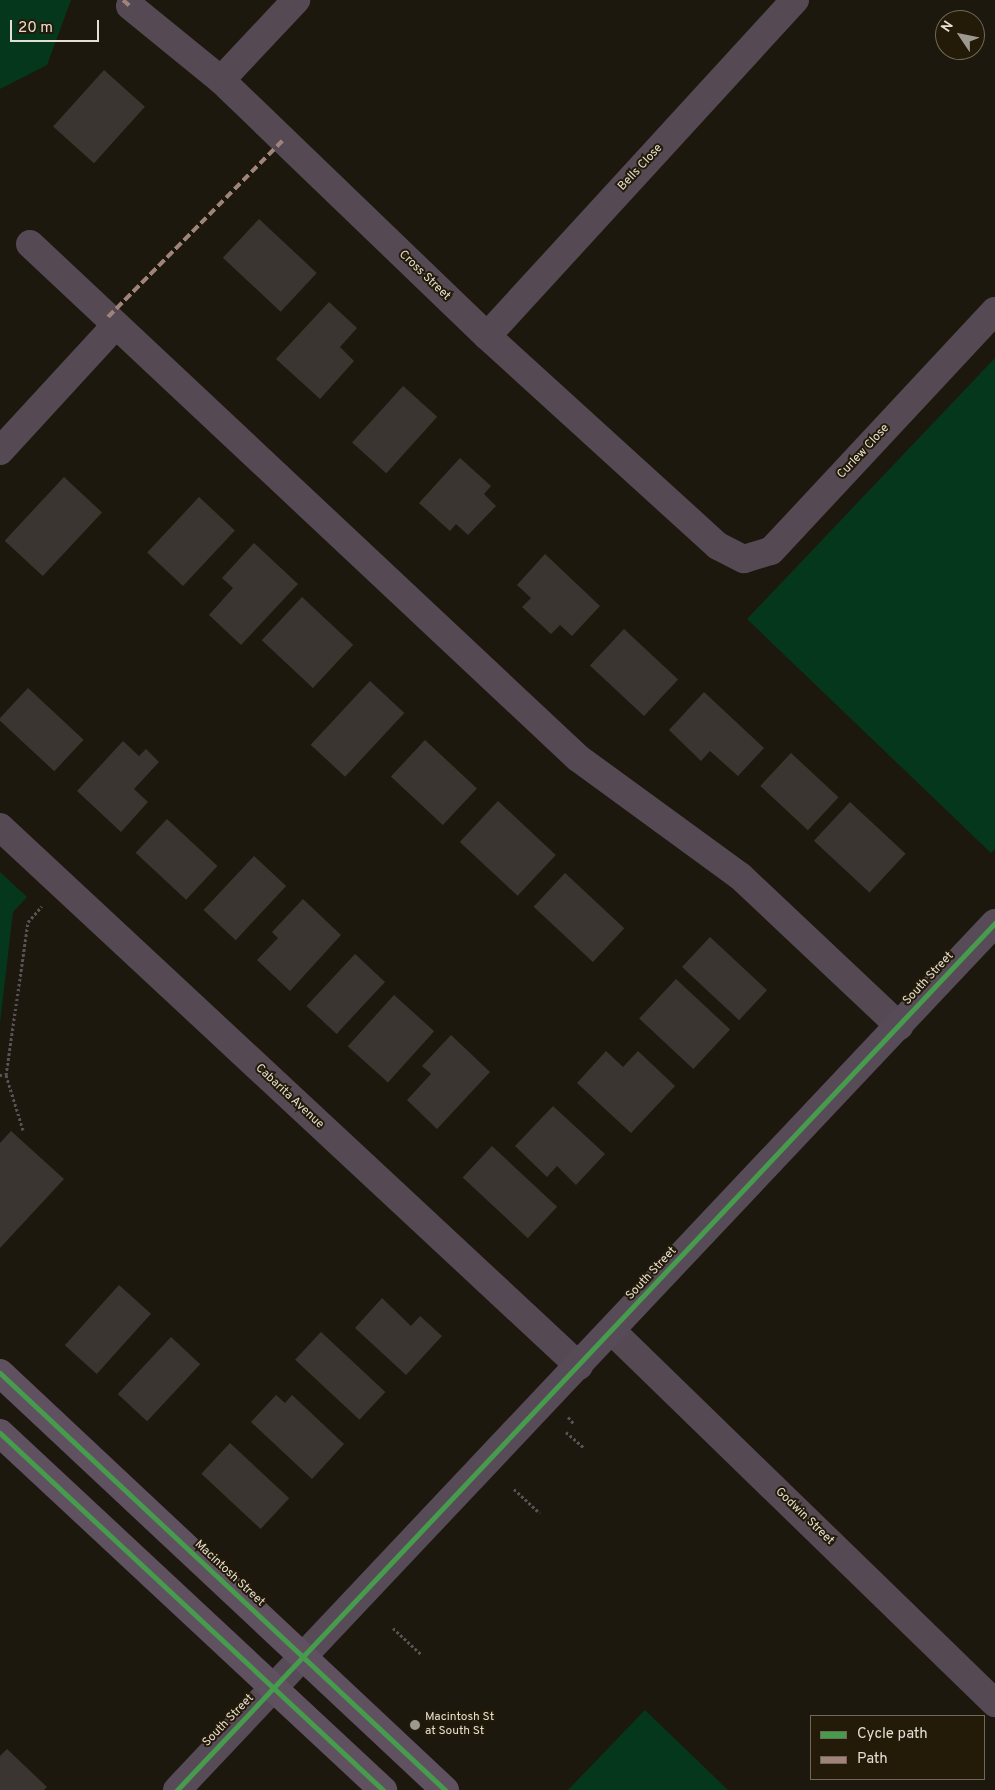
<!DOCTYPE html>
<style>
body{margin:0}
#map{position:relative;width:995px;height:1790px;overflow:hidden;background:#1d180d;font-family:Overpass,sans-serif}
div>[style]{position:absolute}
.green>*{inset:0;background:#05371d}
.building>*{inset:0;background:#3b3531;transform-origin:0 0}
.path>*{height:3px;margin-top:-1.5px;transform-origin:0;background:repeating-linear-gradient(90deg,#595155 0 2.5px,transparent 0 5px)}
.street>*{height:28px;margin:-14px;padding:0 14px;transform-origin:14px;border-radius:14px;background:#554a54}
.secondary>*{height:28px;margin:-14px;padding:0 14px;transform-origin:14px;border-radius:14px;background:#584b58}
.primary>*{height:28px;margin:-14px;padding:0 14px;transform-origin:14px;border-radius:14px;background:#605161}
.quiet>*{height:4px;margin-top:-2px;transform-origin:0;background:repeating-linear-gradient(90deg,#a18479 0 8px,transparent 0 12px)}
.cycleway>*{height:5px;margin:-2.5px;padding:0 2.5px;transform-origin:2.5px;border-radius:2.5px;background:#469c4c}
.dots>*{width:14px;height:14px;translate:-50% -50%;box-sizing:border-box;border:2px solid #231a07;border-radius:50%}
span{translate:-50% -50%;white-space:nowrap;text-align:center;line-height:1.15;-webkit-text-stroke:4px #231a07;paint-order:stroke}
.street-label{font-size:12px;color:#e4ded3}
.poi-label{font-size:12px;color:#e4ded3}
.left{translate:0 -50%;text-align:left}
.legend{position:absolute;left:810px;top:1715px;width:175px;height:65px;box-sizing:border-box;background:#231a07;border:1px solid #706859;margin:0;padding:6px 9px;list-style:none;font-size:15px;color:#e4ded3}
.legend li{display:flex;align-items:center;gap:10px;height:25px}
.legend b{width:25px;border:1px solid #706859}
.north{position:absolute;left:935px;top:10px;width:50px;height:50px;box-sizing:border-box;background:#231a07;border:1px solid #706859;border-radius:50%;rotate:304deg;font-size:14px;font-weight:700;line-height:20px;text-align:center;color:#e4ded3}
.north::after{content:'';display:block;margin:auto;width:18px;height:22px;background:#9e998e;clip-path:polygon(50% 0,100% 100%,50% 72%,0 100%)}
.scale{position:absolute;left:10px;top:20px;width:89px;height:22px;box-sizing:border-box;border:2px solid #e4ded3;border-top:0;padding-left:6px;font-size:15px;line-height:18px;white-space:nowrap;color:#e4ded3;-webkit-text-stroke:4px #231a07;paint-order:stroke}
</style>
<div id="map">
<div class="green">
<i style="clip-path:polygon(0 0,71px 0,47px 65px,0 89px)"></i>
<i style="clip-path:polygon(995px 358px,995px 849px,991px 853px,747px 619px)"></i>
<i style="clip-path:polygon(0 872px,27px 897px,13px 912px,0 1023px)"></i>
<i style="clip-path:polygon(645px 1710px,728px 1790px,568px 1790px)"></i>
</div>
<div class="building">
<i style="left:104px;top:70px;width:55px;height:76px;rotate:42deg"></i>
<i style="left:259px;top:219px;width:79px;height:53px;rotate:43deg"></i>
<i style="clip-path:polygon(329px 302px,357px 328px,340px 347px,354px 361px,320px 399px,276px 359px)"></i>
<i style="left:403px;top:386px;width:46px;height:76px;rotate:42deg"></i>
<i style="clip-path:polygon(460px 458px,491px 486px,484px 494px,496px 506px,468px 535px,456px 524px,450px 531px,419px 503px)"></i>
<i style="left:64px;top:477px;width:52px;height:87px;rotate:43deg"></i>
<i style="left:199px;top:497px;width:49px;height:76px;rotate:43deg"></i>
<i style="clip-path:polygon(254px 543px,298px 584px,241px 645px,209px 615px,233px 588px,222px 578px)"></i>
<i style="clip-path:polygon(545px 554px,600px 606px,572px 636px,560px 625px,551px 634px,522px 607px,531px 598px,517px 585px)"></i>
<i style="left:302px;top:597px;width:70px;height:59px;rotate:43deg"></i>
<i style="left:624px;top:629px;width:74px;height:50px;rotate:43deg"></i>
<i style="left:370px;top:681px;width:47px;height:87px;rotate:43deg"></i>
<i style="left:28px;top:688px;width:76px;height:43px;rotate:43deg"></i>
<i style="clip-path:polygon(704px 692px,764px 748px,738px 776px,710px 751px,701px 761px,669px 730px)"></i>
<i style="left:425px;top:740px;width:71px;height:50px;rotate:43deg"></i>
<i style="clip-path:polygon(123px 741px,139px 756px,146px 749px,159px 762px,134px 789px,148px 802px,121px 832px,77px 791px)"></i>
<i style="left:791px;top:753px;width:65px;height:45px;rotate:43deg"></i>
<i style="left:498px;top:801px;width:79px;height:56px;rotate:43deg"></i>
<i style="left:850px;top:802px;width:76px;height:53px;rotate:43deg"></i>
<i style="left:167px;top:819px;width:69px;height:46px;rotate:43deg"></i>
<i style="left:254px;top:856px;width:44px;height:74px;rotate:43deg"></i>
<i style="left:565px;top:873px;width:81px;height:46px;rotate:43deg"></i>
<i style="clip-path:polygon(303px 899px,341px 935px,290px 991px,257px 960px,278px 938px,272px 932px)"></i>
<i style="left:710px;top:937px;width:78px;height:41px;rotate:43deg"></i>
<i style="left:355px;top:954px;width:41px;height:71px;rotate:43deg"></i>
<i style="left:676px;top:979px;width:74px;height:54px;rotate:43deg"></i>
<i style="left:394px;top:995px;width:54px;height:69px;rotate:42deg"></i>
<i style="clip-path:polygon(451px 1035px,490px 1072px,437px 1129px,407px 1100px,431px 1074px,422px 1066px)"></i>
<i style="clip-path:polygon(606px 1051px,623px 1067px,638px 1051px,675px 1086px,631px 1133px,577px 1083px)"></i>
<i style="clip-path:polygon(553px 1106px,605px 1154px,576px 1185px,557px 1166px,547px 1177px,515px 1146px)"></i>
<i style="clip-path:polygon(11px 1131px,64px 1179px,0 1248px,0 1143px)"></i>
<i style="left:492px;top:1146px;width:89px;height:43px;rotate:43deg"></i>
<i style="left:119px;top:1285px;width:43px;height:81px;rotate:42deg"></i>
<i style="clip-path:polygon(382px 1298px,411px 1326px,420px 1316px,442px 1336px,406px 1375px,355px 1328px)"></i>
<i style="left:321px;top:1332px;width:88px;height:38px;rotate:43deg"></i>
<i style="left:171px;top:1337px;width:40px;height:78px;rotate:43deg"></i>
<i style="clip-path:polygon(276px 1395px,285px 1403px,292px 1395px,344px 1444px,312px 1479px,251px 1422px)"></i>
<i style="left:230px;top:1443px;width:81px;height:42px;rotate:43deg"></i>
<i style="clip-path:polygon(7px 1749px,47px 1787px,44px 1790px,0 1790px,0 1756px)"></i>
</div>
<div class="path">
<i style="left:0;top:1075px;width:6px"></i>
<i style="left:6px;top:1075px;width:155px;rotate:-81.8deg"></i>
<i style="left:28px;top:922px;width:21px;rotate:-49deg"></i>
<i style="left:6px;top:1075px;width:58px;rotate:72.8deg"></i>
<i style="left:568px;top:1417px;width:9px;rotate:49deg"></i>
<i style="left:566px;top:1432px;width:23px;rotate:41deg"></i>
<i style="left:514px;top:1489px;width:35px;rotate:43deg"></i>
<i style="left:393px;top:1628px;width:40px;rotate:43deg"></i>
</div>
<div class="street">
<i style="left:130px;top:6px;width:117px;rotate:39.1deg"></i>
<i style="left:221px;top:80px;width:369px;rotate:43.9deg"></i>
<i style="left:487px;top:336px;width:312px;rotate:42.3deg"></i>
<i style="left:718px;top:546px;width:29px;rotate:27deg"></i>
<i style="left:744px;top:559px;width:28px;rotate:-17deg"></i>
<i style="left:771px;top:551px;width:328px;rotate:-47deg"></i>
<i style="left:221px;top:80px;width:110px;rotate:-46.8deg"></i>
<i style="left:30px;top:244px;width:751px;rotate:43.17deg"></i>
<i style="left:578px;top:758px;width:200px;rotate:36.1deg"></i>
<i style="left:740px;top:876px;width:219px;rotate:43.3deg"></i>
<i style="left:487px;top:336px;width:456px;rotate:-47.5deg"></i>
<i style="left:0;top:451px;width:171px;rotate:-47.4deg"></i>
<i style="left:0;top:827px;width:791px;rotate:42.95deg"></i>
<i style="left:612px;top:1331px;width:534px;rotate:44.17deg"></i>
</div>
<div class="secondary">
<i style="left:177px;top:1790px;width:1192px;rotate:-46.67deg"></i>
</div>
<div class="primary">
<i style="left:0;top:1373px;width:610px;rotate:43.14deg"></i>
<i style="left:0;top:1433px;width:524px;rotate:42.99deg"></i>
</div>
<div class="quiet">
<i style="left:123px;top:0;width:9px;rotate:41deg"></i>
<i style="left:108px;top:317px;width:249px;rotate:-45.3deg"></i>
</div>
<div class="cycleway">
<i style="left:0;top:1373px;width:610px;rotate:43.14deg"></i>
<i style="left:0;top:1433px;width:524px;rotate:42.99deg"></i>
<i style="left:177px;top:1790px;width:1192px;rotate:-46.67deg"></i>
</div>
<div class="dots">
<i style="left:415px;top:1725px;background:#9e998e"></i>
</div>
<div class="street-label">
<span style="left:641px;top:168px;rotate:-47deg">Bells Close</span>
<span style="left:424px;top:276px;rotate:44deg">Cross Street</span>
<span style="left:864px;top:452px;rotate:-47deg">Curlew Close</span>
<span style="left:929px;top:979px;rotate:-47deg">South Street</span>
<span style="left:289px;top:1097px;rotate:43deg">Cabarita Avenue</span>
<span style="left:652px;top:1274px;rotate:-47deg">South Street</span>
<span style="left:804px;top:1517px;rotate:44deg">Godwin Street</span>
<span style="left:229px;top:1574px;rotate:43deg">Macintosh Street</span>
<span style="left:229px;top:1721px;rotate:-46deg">South Street</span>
</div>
<div class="poi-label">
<span class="left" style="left:425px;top:1725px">Macintosh St<br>at South St</span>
</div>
<ul class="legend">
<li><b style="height:6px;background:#469c4c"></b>Cycle path</li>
<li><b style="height:6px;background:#a18479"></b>Path</li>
</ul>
<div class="north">N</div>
<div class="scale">20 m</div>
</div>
